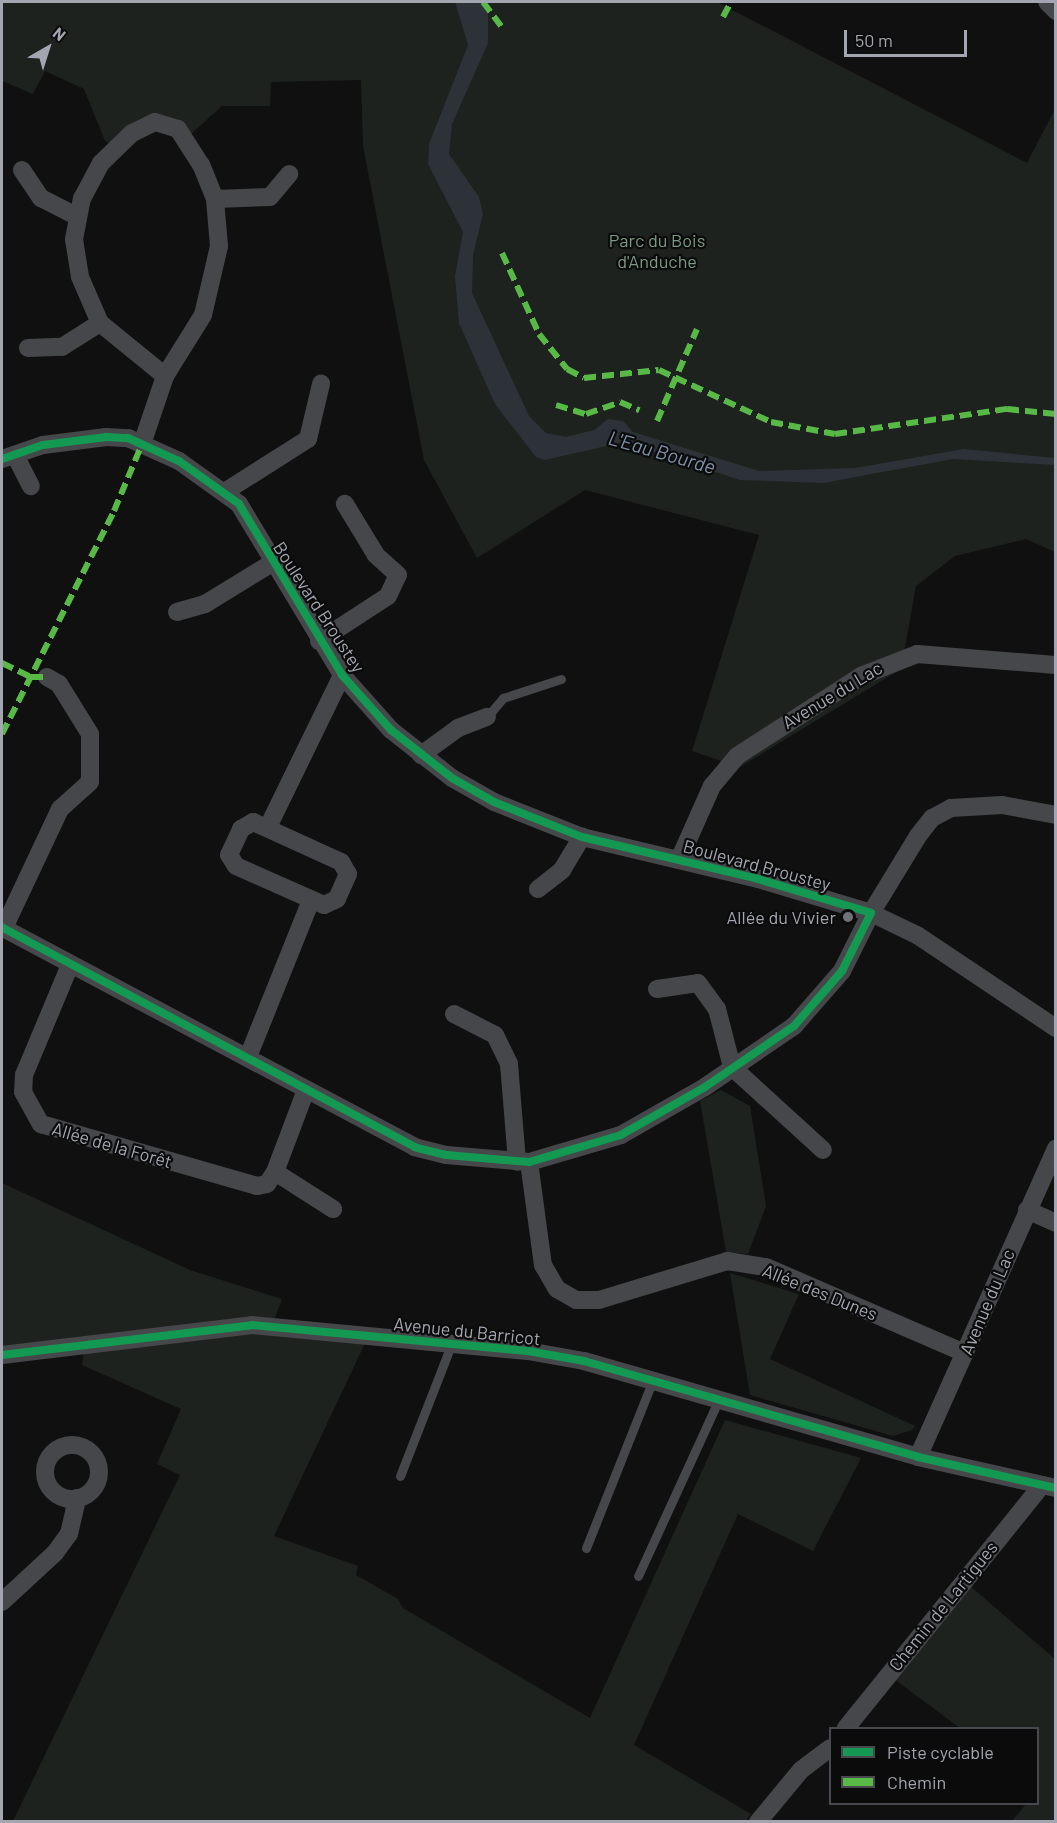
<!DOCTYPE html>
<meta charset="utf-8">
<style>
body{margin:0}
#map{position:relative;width:1057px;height:1823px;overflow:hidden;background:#101011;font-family:Barlow,sans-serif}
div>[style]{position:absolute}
.green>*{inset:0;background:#1d221e}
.water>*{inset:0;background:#2c3238}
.lane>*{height:9px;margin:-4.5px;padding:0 4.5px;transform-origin:4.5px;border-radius:4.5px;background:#46474a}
.street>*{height:18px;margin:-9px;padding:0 9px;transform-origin:9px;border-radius:9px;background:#46474a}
.street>.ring{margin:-9px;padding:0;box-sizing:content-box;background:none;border:18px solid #46474a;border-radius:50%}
.quiet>*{height:6px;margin-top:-3px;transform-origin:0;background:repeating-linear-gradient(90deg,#58b947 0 12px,transparent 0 18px)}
.cycleway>*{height:8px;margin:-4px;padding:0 4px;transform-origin:4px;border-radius:4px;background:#139951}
.dots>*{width:16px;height:16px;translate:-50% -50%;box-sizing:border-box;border:3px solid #0b0b0c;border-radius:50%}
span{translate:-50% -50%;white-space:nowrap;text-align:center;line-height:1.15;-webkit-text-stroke:4.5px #0b0b0c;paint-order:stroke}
.park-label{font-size:18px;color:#7c9981}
.street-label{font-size:18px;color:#a3a6b0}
.poi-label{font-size:18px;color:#a3a6b0}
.right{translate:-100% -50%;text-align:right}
.water-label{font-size:20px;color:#7e8fa8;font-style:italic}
.frame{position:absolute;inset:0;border:3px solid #a3a6b0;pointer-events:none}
.legend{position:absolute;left:829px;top:1727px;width:210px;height:78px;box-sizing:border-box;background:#0b0b0c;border:2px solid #48494e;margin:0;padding:8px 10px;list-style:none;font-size:18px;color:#a3a6b0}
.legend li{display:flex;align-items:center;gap:12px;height:30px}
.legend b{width:30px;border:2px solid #48494e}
.north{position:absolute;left:18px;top:18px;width:60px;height:60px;-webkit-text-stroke:4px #0b0b0c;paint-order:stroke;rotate:39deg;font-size:16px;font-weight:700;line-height:24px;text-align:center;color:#a3a6b0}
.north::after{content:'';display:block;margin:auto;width:21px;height:27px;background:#a3a6b0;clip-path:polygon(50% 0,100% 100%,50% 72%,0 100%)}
.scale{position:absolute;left:844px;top:30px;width:123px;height:27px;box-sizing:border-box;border:3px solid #a3a6b0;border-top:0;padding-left:8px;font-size:18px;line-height:21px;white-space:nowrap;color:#a3a6b0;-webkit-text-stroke:4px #0b0b0c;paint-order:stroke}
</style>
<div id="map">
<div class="green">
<i style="clip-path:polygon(2px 2px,717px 2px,1027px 163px,1055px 109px,1055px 552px,1026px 539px,955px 556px,916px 586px,901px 669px,740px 767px,692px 751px,759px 535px,585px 490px,477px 558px,424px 460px,363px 146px,361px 80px,271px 82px,270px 106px,222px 106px,190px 135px,167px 123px,116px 147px,105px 141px,84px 89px,45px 71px,33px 94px,2px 81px)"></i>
<i style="clip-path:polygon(721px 1090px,750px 1106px,766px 1206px,748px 1254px,726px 1252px,700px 1101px)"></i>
<i style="clip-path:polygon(2px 1183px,190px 1270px,282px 1299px,272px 1326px,368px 1337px,274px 1536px,358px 1566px,356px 1575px,398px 1599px,403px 1608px,590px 1718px,725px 1420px,861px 1458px,813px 1551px,738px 1514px,634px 1745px,751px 1814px,745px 1822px,13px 1821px,180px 1475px,157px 1464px,181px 1409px,82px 1365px,84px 1348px,2px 1355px)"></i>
<i style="clip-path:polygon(730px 1273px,799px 1294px,770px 1359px,915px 1426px,912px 1430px,893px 1436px,750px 1395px)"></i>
<i style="clip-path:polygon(970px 1586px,1055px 1659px,1055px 1821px,1012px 1821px,1026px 1804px,1038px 1804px,1038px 1728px,960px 1728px,890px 1676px)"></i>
</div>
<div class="water">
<i style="clip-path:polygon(455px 2px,483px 2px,488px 14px,488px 43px,452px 124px,449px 154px,479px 197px,483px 214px,473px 255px,472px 293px,529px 416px,546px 433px,566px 437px,594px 430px,608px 419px,623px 421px,633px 432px,759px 471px,855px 468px,964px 449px,1055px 458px,1055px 465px,953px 459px,823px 483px,740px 480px,624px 442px,545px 460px,536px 457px,495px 404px,459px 323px,455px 276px,463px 232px,428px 164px,429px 144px,468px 45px)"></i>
</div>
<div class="lane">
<i style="left:487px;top:717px;width:25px;rotate:-50deg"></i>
<i style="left:503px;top:698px;width:61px;rotate:-18.1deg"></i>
<i style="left:400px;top:1476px;width:141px;rotate:-68.7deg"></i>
<i style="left:586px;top:1548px;width:181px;rotate:-68.3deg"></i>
<i style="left:638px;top:1576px;width:192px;rotate:-65.4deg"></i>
</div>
<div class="street">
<i style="left:1047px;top:2px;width:13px;rotate:45deg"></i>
<i style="left:22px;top:170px;width:34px;rotate:56deg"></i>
<i style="left:41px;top:198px;width:39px;rotate:27deg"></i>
<i style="left:215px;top:199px;width:55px;rotate:-2.1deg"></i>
<i style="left:270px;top:197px;width:30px;rotate:-50deg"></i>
<i style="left:28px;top:348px;width:34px;rotate:-2deg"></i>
<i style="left:62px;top:347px;width:45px;rotate:-32.3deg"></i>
<i style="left:142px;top:444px;width:72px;rotate:-71.3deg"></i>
<i style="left:165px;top:376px;width:72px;rotate:-58.1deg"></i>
<i style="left:203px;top:315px;width:71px;rotate:-76.9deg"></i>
<i style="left:219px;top:246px;width:47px;rotate:-94.9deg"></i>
<i style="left:215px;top:199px;width:37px;rotate:-112deg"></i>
<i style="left:201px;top:165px;width:43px;rotate:-122.6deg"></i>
<i style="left:178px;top:129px;width:24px;rotate:-163deg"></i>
<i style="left:155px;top:122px;width:25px;rotate:154deg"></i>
<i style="left:132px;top:133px;width:43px;rotate:135.9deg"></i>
<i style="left:101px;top:163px;width:40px;rotate:118deg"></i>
<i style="left:82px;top:198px;width:42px;rotate:101deg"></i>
<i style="left:74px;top:239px;width:38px;rotate:81deg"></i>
<i style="left:80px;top:277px;width:50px;rotate:66.5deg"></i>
<i style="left:100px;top:323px;width:84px;rotate:39.2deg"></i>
<i style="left:15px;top:455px;width:35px;rotate:63deg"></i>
<i style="left:2px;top:459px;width:43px;rotate:-18.9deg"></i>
<i style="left:43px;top:445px;width:64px;rotate:-7.2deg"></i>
<i style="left:106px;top:437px;width:22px;rotate:3deg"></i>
<i style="left:128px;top:438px;width:56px;rotate:24.3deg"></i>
<i style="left:179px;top:461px;width:74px;rotate:35.6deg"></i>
<i style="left:239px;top:504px;width:200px;rotate:58.9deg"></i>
<i style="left:342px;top:675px;width:74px;rotate:48.3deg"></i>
<i style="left:391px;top:730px;width:78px;rotate:38.2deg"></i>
<i style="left:452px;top:778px;width:48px;rotate:29.7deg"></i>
<i style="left:494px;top:802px;width:95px;rotate:21.7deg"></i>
<i style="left:582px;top:837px;width:181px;rotate:13.4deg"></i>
<i style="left:758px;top:879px;width:118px;rotate:16.7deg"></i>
<i style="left:871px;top:913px;width:65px;rotate:116.6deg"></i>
<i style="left:842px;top:971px;width:73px;rotate:131.1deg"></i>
<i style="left:794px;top:1026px;width:108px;rotate:145.6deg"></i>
<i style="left:705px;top:1087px;width:97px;rotate:150.3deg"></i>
<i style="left:621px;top:1135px;width:96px;rotate:163.6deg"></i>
<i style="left:529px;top:1162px;width:83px;rotate:-175.2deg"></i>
<i style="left:446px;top:1155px;width:32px;rotate:-166deg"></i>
<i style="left:415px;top:1147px;width:468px;rotate:-152deg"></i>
<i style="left:226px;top:491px;width:97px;rotate:-32.4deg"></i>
<i style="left:308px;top:439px;width:57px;rotate:-76.7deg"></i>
<i style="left:177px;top:612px;width:29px;rotate:-16deg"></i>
<i style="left:205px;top:604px;width:79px;rotate:-31.5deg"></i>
<i style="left:319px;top:641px;width:82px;rotate:-33.1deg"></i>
<i style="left:388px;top:596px;width:23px;rotate:-65deg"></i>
<i style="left:398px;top:575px;width:30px;rotate:-138deg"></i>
<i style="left:376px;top:555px;width:60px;rotate:-121.3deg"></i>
<i style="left:421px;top:755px;width:46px;rotate:-36.1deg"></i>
<i style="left:458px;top:728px;width:31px;rotate:-21deg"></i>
<i style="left:1056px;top:815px;width:55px;rotate:-169.5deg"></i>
<i style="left:1002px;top:805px;width:51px;rotate:176.6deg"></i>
<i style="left:951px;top:808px;width:21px;rotate:152deg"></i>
<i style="left:932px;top:818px;width:23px;rotate:128deg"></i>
<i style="left:918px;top:836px;width:90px;rotate:121.4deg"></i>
<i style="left:871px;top:913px;width:51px;rotate:25.6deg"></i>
<i style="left:917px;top:935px;width:167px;rotate:33.8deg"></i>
<i style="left:253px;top:822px;width:97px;rotate:24.4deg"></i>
<i style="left:341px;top:862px;width:14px;rotate:60deg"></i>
<i style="left:348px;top:874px;width:27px;rotate:114deg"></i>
<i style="left:337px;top:899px;width:14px;rotate:155deg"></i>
<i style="left:324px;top:905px;width:96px;rotate:-156.1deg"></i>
<i style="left:236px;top:866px;width:13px;rotate:-122deg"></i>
<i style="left:229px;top:855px;width:29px;rotate:-65deg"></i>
<i style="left:241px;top:829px;width:14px;rotate:-30deg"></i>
<i style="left:268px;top:827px;width:169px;rotate:-64deg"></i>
<i style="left:679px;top:860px;width:81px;rotate:-66deg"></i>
<i style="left:712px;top:786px;width:39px;rotate:-50deg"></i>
<i style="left:737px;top:756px;width:148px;rotate:-32.8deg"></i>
<i style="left:861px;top:676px;width:60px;rotate:-21.4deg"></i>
<i style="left:917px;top:654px;width:139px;rotate:4.5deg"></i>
<i style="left:538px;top:889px;width:31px;rotate:-38deg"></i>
<i style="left:562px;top:870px;width:39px;rotate:-59deg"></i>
<i style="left:4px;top:928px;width:132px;rotate:-64.8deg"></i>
<i style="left:60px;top:809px;width:40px;rotate:-42deg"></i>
<i style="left:90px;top:782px;width:48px;rotate:-90deg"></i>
<i style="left:90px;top:734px;width:59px;rotate:-121.8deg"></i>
<i style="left:59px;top:684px;width:14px;rotate:-150deg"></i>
<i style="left:70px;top:965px;width:119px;rotate:112.7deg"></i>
<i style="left:24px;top:1075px;width:17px;rotate:93deg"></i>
<i style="left:23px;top:1092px;width:37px;rotate:61deg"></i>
<i style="left:41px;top:1124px;width:225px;rotate:16deg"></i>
<i style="left:257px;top:1186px;width:10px;rotate:-11deg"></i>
<i style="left:267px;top:1184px;width:14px;rotate:-56deg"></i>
<i style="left:275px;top:1172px;width:88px;rotate:-69.3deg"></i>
<i style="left:657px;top:989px;width:41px;rotate:-8.3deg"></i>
<i style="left:698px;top:983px;width:32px;rotate:54deg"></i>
<i style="left:717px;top:1009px;width:60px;rotate:75.5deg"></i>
<i style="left:732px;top:1067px;width:123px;rotate:42.4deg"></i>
<i style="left:454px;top:1014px;width:46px;rotate:27.1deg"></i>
<i style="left:495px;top:1035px;width:32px;rotate:64deg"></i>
<i style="left:509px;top:1064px;width:98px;rotate:85.3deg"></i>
<i style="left:248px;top:1057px;width:169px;rotate:-68.1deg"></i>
<i style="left:529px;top:1162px;width:104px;rotate:82.3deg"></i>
<i style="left:543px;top:1265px;width:28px;rotate:60deg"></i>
<i style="left:557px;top:1289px;width:22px;rotate:30deg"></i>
<i style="left:576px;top:1300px;width:23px"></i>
<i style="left:599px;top:1300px;width:134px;rotate:-16.9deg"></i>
<i style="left:727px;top:1261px;width:39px;rotate:9deg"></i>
<i style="left:766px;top:1267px;width:217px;rotate:23.4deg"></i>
<i style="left:275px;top:1172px;width:69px;rotate:32.5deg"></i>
<i style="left:1027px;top:1210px;width:32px;rotate:24deg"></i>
<i style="left:2px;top:1355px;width:252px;rotate:-6.8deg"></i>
<i style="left:252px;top:1325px;width:277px;rotate:5.4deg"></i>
<i style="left:528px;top:1351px;width:57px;rotate:10.1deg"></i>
<i style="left:584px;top:1361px;width:348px;rotate:16deg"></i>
<i style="left:918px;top:1457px;width:141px;rotate:12.7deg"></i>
<i class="ring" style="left:45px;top:1445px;width:36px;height:36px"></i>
<i style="left:918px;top:1457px;width:338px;rotate:-65.9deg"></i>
<i style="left:2px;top:1602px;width:72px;rotate:-42.8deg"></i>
<i style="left:55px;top:1553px;width:24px;rotate:-54deg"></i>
<i style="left:69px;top:1534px;width:37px;rotate:-77deg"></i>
<i style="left:846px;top:1728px;width:312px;rotate:-51.1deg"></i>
<i style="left:758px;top:1822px;width:67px;rotate:-50.4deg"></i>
<i style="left:801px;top:1770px;width:36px;rotate:-37deg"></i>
</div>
<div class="quiet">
<i style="left:483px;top:2px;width:35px;rotate:53deg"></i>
<i style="left:723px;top:17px;width:17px;rotate:-62deg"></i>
<i style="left:502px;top:253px;width:89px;rotate:65.4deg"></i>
<i style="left:539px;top:334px;width:45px;rotate:51.3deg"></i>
<i style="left:567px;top:369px;width:19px;rotate:28deg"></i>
<i style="left:584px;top:378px;width:75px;rotate:-6.1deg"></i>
<i style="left:659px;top:370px;width:123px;rotate:24.9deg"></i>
<i style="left:771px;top:422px;width:65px;rotate:10.6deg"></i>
<i style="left:835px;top:434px;width:174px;rotate:-8.3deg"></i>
<i style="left:1007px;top:409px;width:49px;rotate:5.8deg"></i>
<i style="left:556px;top:405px;width:31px;rotate:17deg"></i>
<i style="left:586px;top:414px;width:36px;rotate:-19deg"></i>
<i style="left:620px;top:402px;width:21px;rotate:23deg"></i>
<i style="left:657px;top:421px;width:100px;rotate:-66.5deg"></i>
<i style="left:2px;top:663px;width:32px;rotate:26deg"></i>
<i style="left:31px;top:677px;width:16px"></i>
<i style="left:2px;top:734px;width:250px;rotate:-63.3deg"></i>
<i style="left:114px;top:511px;width:73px;rotate:-67.3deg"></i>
</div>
<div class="cycleway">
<i style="left:2px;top:459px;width:43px;rotate:-18.9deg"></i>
<i style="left:43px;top:445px;width:64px;rotate:-7.2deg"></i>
<i style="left:106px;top:437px;width:22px;rotate:3deg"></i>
<i style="left:128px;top:438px;width:56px;rotate:24.3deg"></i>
<i style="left:179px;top:461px;width:74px;rotate:35.6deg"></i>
<i style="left:239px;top:504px;width:200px;rotate:58.9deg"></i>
<i style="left:342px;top:675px;width:74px;rotate:48.3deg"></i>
<i style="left:391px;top:730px;width:78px;rotate:38.2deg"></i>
<i style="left:452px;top:778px;width:48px;rotate:29.7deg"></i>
<i style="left:494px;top:802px;width:95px;rotate:21.7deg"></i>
<i style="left:582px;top:837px;width:181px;rotate:13.4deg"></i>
<i style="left:758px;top:879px;width:118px;rotate:16.7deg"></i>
<i style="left:871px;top:913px;width:65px;rotate:116.6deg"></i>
<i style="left:842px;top:971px;width:73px;rotate:131.1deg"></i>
<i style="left:794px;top:1026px;width:108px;rotate:145.6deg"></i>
<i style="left:705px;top:1087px;width:97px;rotate:150.3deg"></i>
<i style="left:621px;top:1135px;width:96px;rotate:163.6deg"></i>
<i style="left:529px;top:1162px;width:83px;rotate:-175.2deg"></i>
<i style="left:446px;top:1155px;width:32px;rotate:-166deg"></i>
<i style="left:415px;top:1147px;width:468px;rotate:-152deg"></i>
<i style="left:2px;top:1355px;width:252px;rotate:-6.8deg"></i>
<i style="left:252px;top:1325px;width:277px;rotate:5.4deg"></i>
<i style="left:528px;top:1351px;width:57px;rotate:10.1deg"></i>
<i style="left:584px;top:1361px;width:348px;rotate:16deg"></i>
<i style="left:918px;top:1457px;width:141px;rotate:12.7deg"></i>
</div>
<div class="dots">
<i style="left:848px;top:917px;background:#707278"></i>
</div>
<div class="park-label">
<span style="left:657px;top:251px">Parc du Bois<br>d'Anduche</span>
</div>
<div class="street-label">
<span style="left:319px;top:607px;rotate:57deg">Boulevard Broustey</span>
<span style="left:832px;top:695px;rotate:-31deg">Avenue du Lac</span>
<span style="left:757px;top:865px;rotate:15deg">Boulevard Broustey</span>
<span style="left:112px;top:1145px;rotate:16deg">Allée de la Forêt</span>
<span style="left:820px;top:1292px;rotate:22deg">Allée des Dunes</span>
<span style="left:987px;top:1302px;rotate:-67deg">Avenue du Lac</span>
<span style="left:467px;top:1331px;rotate:6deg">Avenue du Barricot</span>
<span style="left:943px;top:1606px;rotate:-51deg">Chemin de Lartigues</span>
</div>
<div class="poi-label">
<span class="right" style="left:836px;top:917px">Allée du Vivier</span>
</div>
<div class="water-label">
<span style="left:662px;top:452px;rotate:16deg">L'Eau Bourde</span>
</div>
<div class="frame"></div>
<ul class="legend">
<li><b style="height:8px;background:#139951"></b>Piste cyclable</li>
<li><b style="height:8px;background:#58b947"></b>Chemin</li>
</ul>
<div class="north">N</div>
<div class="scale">50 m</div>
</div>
